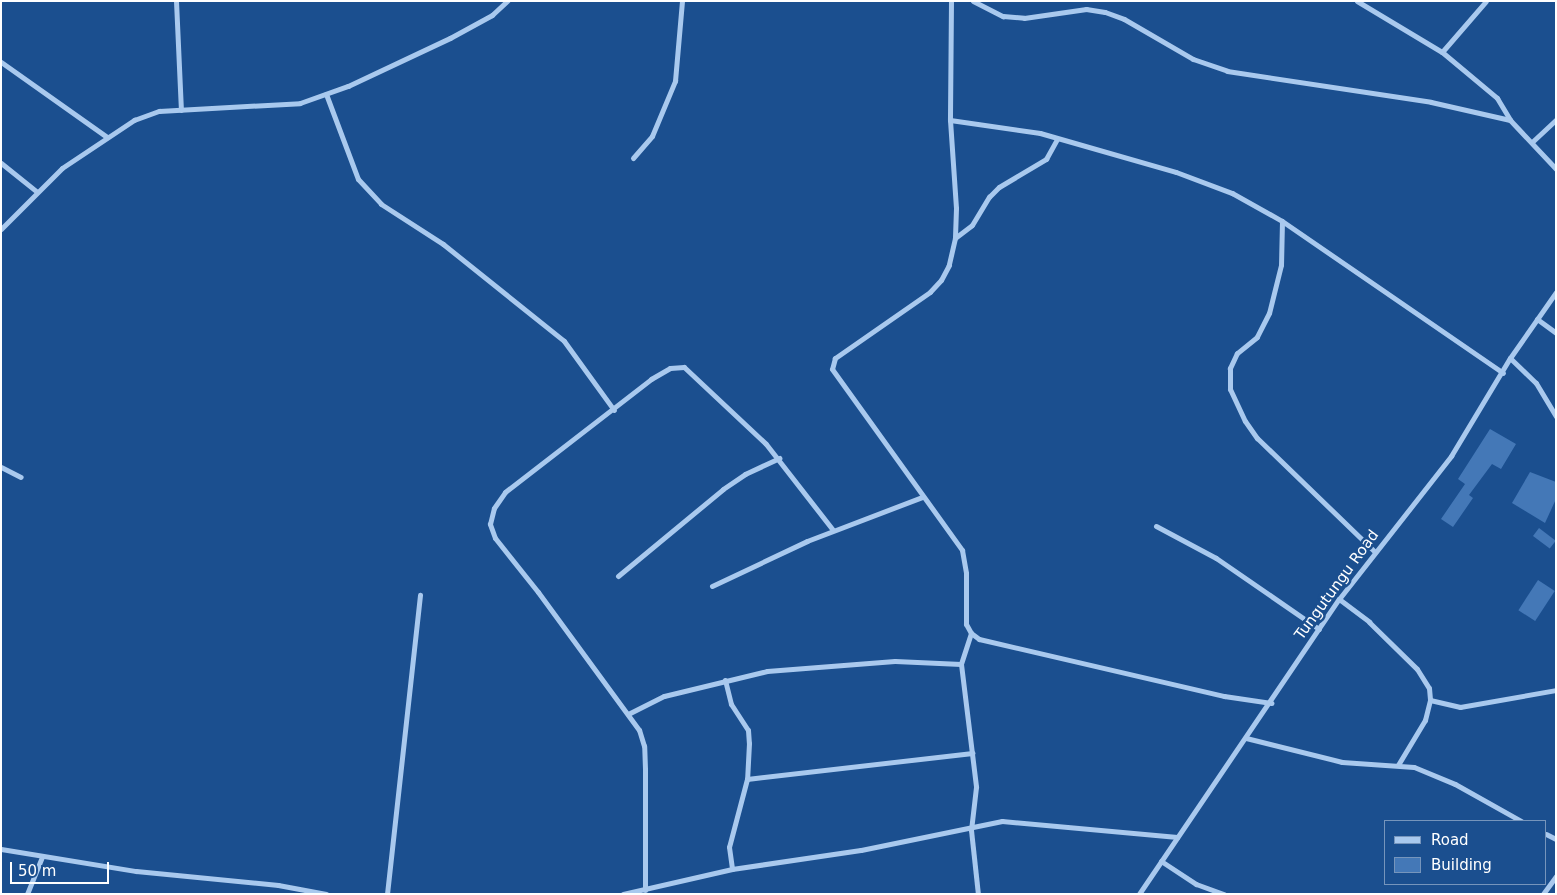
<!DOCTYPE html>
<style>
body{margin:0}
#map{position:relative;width:1557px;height:895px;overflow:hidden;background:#1b4f8f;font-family:"DejaVu Sans",sans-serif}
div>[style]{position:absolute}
.building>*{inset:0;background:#4478b7;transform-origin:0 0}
.minor>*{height:5px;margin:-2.5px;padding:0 2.5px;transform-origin:2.5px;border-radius:2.5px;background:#a9c9ee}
span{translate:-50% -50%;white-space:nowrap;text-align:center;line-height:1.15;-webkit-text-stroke:5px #1b4f8f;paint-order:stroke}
.street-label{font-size:15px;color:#fff}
.frame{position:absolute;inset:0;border:2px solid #fff;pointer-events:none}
.legend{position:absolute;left:1384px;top:820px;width:162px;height:65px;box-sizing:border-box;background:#1b4f8f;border:1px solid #7695bc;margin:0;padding:6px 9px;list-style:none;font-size:15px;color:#fff}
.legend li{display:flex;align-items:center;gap:10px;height:25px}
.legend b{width:25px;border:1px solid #7695bc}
.scale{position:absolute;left:10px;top:862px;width:99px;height:22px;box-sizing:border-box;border:2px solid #fff;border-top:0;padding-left:6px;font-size:15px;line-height:18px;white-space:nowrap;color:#fff;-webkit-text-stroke:4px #1b4f8f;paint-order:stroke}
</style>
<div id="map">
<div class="building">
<i style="clip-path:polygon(1490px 429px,1516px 444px,1501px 469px,1492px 464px,1469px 495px,1473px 498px,1453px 527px,1441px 519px,1465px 484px,1458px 479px)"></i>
<i style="clip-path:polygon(1530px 472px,1556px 482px,1556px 499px,1545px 523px,1512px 503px)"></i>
<i style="left:1539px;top:528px;width:21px;height:10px;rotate:37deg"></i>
<i style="left:1538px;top:580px;width:20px;height:36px;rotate:33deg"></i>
</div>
<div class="minor">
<i style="left:176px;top:1px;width:109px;rotate:87.4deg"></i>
<i style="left:951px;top:1px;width:119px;rotate:90.5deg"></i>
<i style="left:950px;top:120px;width:88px;rotate:86.1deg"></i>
<i style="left:956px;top:208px;width:30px;rotate:92deg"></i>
<i style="left:955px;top:238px;width:28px;rotate:103deg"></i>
<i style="left:949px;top:265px;width:17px;rotate:118deg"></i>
<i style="left:941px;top:280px;width:16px;rotate:133deg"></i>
<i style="left:930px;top:292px;width:116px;rotate:145.2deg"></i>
<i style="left:835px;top:358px;width:11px;rotate:105deg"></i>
<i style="left:832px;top:369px;width:223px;rotate:54.3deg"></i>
<i style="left:962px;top:550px;width:23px;rotate:80deg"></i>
<i style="left:966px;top:573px;width:51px;rotate:90deg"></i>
<i style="left:966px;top:624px;width:10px;rotate:61deg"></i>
<i style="left:971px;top:633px;width:10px;rotate:37deg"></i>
<i style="left:979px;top:639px;width:252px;rotate:13.1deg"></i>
<i style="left:1224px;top:696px;width:48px;rotate:8.5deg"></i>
<i style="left:973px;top:1px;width:34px;rotate:27deg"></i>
<i style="left:1003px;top:16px;width:21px;rotate:5deg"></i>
<i style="left:1024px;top:18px;width:63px;rotate:-8.3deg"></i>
<i style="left:1086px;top:9px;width:19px;rotate:9deg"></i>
<i style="left:1105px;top:12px;width:20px;rotate:20deg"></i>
<i style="left:1124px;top:19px;width:80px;rotate:30.1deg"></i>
<i style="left:1193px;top:59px;width:36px;rotate:19deg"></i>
<i style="left:1227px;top:71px;width:206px;rotate:8.6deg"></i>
<i style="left:1431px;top:102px;width:81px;rotate:12.8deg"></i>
<i style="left:1357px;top:1px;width:99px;rotate:31deg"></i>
<i style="left:1442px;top:52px;width:72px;rotate:39.9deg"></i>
<i style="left:1497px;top:98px;width:26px;rotate:59deg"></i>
<i style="left:1510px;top:120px;width:67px;rotate:46.8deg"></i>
<i style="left:1442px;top:52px;width:67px;rotate:-49.2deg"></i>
<i style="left:1px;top:62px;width:130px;rotate:35.3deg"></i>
<i style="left:326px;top:94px;width:91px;rotate:69.4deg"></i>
<i style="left:358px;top:179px;width:34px;rotate:47deg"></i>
<i style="left:381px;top:204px;width:74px;rotate:32.8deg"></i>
<i style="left:443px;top:244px;width:155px;rotate:38.7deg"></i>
<i style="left:564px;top:341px;width:85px;rotate:54.1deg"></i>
<i style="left:950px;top:120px;width:91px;rotate:8.2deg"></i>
<i style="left:1040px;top:133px;width:141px;rotate:16deg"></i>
<i style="left:1176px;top:172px;width:60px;rotate:20.6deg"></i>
<i style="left:1232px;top:193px;width:57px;rotate:29.2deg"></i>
<i style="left:1282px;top:221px;width:268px;rotate:34.5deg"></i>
<i style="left:1532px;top:142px;width:33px;rotate:-43deg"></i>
<i style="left:633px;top:158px;width:29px;rotate:-49deg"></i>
<i style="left:652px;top:136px;width:60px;rotate:-67.3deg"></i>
<i style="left:675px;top:81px;width:80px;rotate:-85deg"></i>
<i style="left:1px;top:163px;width:45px;rotate:38.7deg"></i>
<i style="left:1282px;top:221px;width:44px;rotate:91.3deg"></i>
<i style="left:1281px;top:265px;width:49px;rotate:104deg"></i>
<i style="left:1269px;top:313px;width:27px;rotate:117deg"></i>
<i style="left:1257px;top:337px;width:26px;rotate:141deg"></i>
<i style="left:1237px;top:353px;width:17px;rotate:115deg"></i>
<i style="left:1230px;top:368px;width:21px;rotate:90deg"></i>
<i style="left:1230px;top:389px;width:35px;rotate:65deg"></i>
<i style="left:1245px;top:421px;width:21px;rotate:55deg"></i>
<i style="left:1257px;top:438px;width:163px;rotate:44deg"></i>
<i style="left:1px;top:229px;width:86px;rotate:-45deg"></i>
<i style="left:62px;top:168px;width:87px;rotate:-33.7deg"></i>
<i style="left:134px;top:120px;width:27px;rotate:-20deg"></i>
<i style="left:159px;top:111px;width:141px;rotate:-3.2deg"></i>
<i style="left:300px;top:103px;width:51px;rotate:-19.5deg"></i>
<i style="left:348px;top:86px;width:113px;rotate:-25.2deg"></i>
<i style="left:450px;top:38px;width:48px;rotate:-28.7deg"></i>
<i style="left:492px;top:15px;width:21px;rotate:-43deg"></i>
<i style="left:955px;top:238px;width:21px;rotate:-37deg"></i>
<i style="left:972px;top:225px;width:33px;rotate:-59deg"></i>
<i style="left:989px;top:197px;width:14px;rotate:-45deg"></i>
<i style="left:999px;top:187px;width:55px;rotate:-30.8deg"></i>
<i style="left:1046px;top:159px;width:23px;rotate:-61deg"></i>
<i style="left:1537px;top:319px;width:24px;rotate:36deg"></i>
<i style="left:1510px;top:358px;width:36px;rotate:44deg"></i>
<i style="left:1536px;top:383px;width:39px;rotate:59deg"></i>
<i style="left:1px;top:467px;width:22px;rotate:27deg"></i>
<i style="left:1156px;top:526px;width:68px;rotate:28.1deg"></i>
<i style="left:1216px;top:558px;width:125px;rotate:34.6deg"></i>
<i style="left:618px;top:576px;width:136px;rotate:-39.6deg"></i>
<i style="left:723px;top:489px;width:27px;rotate:-34deg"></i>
<i style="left:745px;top:474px;width:38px;rotate:-25deg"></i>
<i style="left:712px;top:586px;width:105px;rotate:-25.3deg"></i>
<i style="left:807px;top:541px;width:123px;rotate:-20.9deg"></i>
<i style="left:1339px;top:599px;width:38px;rotate:37deg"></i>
<i style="left:1369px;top:622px;width:67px;rotate:44.4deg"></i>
<i style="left:1417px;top:669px;width:22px;rotate:58deg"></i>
<i style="left:1429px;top:688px;width:12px;rotate:85deg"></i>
<i style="left:1430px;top:700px;width:21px;rotate:104deg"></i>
<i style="left:1425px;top:720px;width:52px;rotate:121deg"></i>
<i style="left:971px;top:633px;width:33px;rotate:108deg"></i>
<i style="left:961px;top:664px;width:124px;rotate:83deg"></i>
<i style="left:976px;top:787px;width:43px;rotate:96.6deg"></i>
<i style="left:971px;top:830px;width:64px;rotate:83.8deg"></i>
<i style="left:725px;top:680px;width:25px;rotate:76deg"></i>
<i style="left:731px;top:704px;width:31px;rotate:57deg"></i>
<i style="left:748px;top:730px;width:13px;rotate:86deg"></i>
<i style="left:749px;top:743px;width:36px;rotate:93deg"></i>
<i style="left:747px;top:779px;width:70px;rotate:104.8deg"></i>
<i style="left:729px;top:847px;width:22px;rotate:82deg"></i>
<i style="left:1430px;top:700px;width:31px;rotate:13deg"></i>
<i style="left:1460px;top:707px;width:97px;rotate:-10deg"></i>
<i style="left:628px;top:714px;width:40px;rotate:-26.6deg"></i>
<i style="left:664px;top:696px;width:106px;rotate:-13.6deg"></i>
<i style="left:767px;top:671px;width:128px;rotate:-4.5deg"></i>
<i style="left:895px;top:661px;width:66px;rotate:2.6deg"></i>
<i style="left:1246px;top:738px;width:99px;rotate:14deg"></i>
<i style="left:1342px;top:762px;width:72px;rotate:4deg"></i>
<i style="left:1414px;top:767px;width:44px;rotate:22.5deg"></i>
<i style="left:1455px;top:784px;width:76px;rotate:29.3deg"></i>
<i style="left:747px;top:779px;width:227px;rotate:-6.6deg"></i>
<i style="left:1546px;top:834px;width:11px;rotate:27deg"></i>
<i style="left:1px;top:849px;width:137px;rotate:9.3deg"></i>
<i style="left:136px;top:871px;width:143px;rotate:5.6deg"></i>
<i style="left:278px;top:885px;width:49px;rotate:10.6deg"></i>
<i style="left:1161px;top:861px;width:42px;rotate:33.3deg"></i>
<i style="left:1196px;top:884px;width:30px;rotate:20deg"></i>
<i style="left:645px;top:890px;width:121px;rotate:-90deg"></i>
<i style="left:645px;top:769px;width:23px;rotate:-92deg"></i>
<i style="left:644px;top:746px;width:17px;rotate:-107deg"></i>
<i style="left:639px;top:730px;width:171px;rotate:-126.2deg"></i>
<i style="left:538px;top:592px;width:69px;rotate:-128.5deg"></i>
<i style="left:495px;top:538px;width:15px;rotate:-110deg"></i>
<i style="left:490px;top:524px;width:16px;rotate:-76deg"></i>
<i style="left:494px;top:508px;width:19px;rotate:-55deg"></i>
<i style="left:505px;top:492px;width:185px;rotate:-37.7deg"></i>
<i style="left:651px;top:379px;width:22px;rotate:-30deg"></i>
<i style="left:670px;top:368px;width:14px;rotate:-4deg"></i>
<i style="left:684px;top:367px;width:112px;rotate:43.2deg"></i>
<i style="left:766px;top:444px;width:109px;rotate:52.1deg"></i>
<i style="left:27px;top:894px;width:40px;rotate:-68deg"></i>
<i style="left:387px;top:894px;width:301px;rotate:-83.7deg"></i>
<i style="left:623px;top:894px;width:112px;rotate:-12.9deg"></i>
<i style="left:732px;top:869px;width:130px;rotate:-8.4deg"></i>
<i style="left:861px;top:850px;width:144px;rotate:-11.6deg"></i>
<i style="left:1002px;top:821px;width:176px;rotate:5.2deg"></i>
<i style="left:1139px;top:894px;width:356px;rotate:-55.9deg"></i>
<i style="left:1339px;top:599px;width:182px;rotate:-51.9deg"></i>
<i style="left:1451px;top:456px;width:114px;rotate:-59deg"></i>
<i style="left:1510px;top:358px;width:80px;rotate:-55.1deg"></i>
<i style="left:1543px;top:894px;width:22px;rotate:-54deg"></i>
</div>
<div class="street-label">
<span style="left:1337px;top:585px;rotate:-54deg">Tungutungu Road</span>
</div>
<div class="frame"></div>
<ul class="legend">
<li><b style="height:6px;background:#a9c9ee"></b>Road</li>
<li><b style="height:14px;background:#4478b7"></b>Building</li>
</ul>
<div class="scale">50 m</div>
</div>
